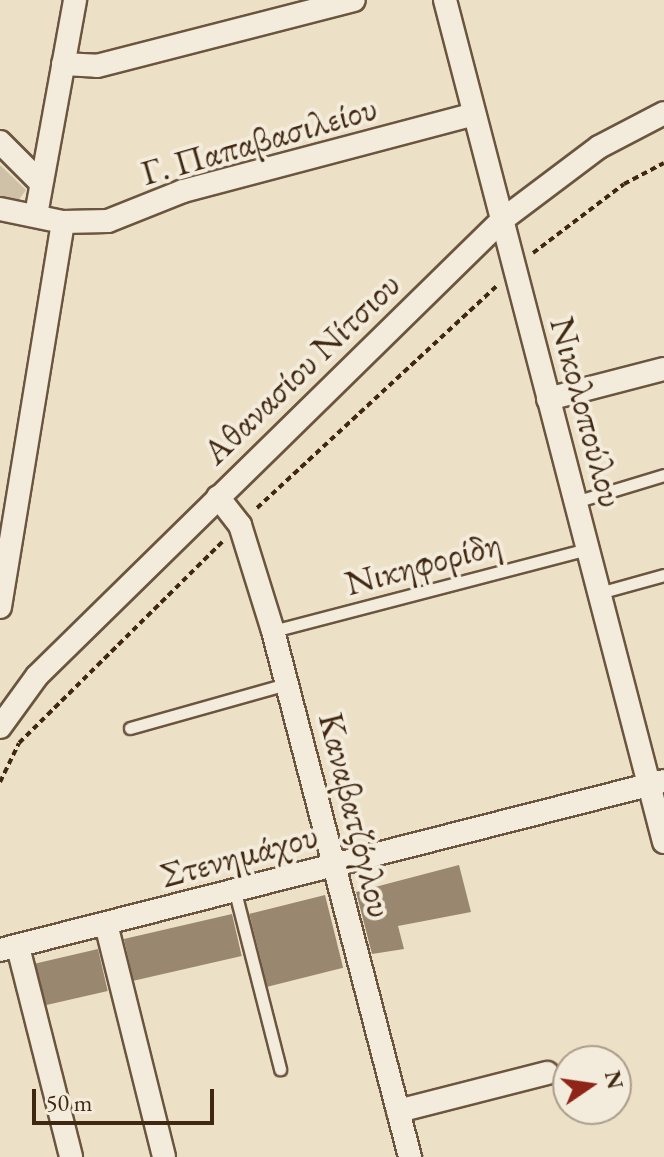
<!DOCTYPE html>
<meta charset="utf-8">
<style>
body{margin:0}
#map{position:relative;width:664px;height:1157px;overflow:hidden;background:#ece0c7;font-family:"EB Garamond",serif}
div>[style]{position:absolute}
.green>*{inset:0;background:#cfc1a8}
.building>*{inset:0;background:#99876f;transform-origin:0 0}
.path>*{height:4px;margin-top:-2px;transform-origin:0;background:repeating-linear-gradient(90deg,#402710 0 6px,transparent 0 10px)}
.roads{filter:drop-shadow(2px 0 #6b553e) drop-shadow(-2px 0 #6b553e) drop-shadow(0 2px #6b553e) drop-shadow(0 -2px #6b553e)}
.service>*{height:11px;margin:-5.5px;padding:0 5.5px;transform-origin:5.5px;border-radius:5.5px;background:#f3ebdb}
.minor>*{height:22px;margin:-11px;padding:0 11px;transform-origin:11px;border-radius:11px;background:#f3ebdb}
span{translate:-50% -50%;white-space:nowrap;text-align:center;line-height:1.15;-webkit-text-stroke:8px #f3ebdb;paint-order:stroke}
.street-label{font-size:36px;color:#402710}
.north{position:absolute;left:552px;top:1045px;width:80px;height:80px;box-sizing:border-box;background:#f3ebdb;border:2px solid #ab9d8a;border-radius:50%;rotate:77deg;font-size:22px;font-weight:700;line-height:32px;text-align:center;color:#402710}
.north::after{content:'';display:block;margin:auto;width:28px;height:36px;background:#8f2418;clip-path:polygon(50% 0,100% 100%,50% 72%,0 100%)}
.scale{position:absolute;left:32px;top:1089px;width:182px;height:36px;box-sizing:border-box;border:4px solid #402710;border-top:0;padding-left:10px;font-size:24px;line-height:28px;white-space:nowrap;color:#402710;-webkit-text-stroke:6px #f3ebdb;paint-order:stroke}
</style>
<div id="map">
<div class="green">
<i style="clip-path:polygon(0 165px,26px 190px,15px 205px,0 202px)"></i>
</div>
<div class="building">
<i style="clip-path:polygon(459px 865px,471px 912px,398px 926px,404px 949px,372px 954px,356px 892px)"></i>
<i style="left:325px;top:895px;width:75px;height:78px;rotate:76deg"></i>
<i style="left:232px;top:914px;width:43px;height:111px;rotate:77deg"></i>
<i style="left:98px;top:949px;width:43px;height:64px;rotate:77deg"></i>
</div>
<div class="path">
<i style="left:533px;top:253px;width:114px;rotate:-37.2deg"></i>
<i style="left:624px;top:184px;width:45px;rotate:-27.7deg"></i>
<i style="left:257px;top:508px;width:327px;rotate:-42.8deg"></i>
<i style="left:0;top:782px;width:43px;rotate:-64deg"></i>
<i style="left:19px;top:743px;width:286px;rotate:-44.7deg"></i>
</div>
<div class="roads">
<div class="service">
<i style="left:575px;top:502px;width:93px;rotate:-16.9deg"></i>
<i style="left:599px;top:593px;width:67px;rotate:-15.5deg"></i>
<i style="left:273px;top:631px;width:325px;rotate:-14.6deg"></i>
<i style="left:130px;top:728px;width:163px;rotate:-15.7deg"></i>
<i style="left:235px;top:892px;width:183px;rotate:75.7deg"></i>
</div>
<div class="minor">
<i style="left:445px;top:0;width:870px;rotate:75.42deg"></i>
<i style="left:63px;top:64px;width:34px;rotate:3deg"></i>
<i style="left:97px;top:66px;width:265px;rotate:-14.4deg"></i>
<i style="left:0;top:142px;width:58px;rotate:45deg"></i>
<i style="left:0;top:209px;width:64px;rotate:11.7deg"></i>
<i style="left:63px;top:222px;width:45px;rotate:-1.3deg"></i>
<i style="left:108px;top:221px;width:81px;rotate:-21.8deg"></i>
<i style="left:183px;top:191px;width:301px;rotate:-14.8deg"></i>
<i style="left:36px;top:215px;width:219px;rotate:-79.7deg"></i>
<i style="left:548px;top:399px;width:120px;rotate:-14.5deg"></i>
<i style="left:218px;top:497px;width:36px;rotate:52deg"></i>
<i style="left:240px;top:525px;width:111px;rotate:72.7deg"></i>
<i style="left:273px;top:631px;width:544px;rotate:75.4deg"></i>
<i style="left:0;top:607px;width:390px;rotate:-80.7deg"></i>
<i style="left:0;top:727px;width:63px;rotate:-54deg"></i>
<i style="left:37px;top:676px;width:651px;rotate:-44.44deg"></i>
<i style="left:502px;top:220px;width:121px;rotate:-37deg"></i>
<i style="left:599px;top:147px;width:73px;rotate:-27.6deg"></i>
<i style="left:106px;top:924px;width:240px;rotate:76deg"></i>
<i style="left:18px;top:947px;width:217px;rotate:75.8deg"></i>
<i style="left:0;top:950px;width:685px;rotate:-14.28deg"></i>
<i style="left:398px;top:1111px;width:154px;rotate:-14.3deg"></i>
</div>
</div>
<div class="street-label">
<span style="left:259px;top:140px;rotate:-16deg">Γ. Παπαβασιλείου</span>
<span style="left:301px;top:368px;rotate:-44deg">Αθανασίου Νίτσιου</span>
<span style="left:587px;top:412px;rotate:75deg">Νικολοπούλου</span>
<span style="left:423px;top:563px;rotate:-15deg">Νικηφορίδη</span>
<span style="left:356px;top:815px;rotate:76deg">Καναβατζόγλου</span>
<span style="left:239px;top:855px;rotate:-15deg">Στενημάχου</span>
</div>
<div class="north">N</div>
<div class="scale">50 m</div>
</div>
